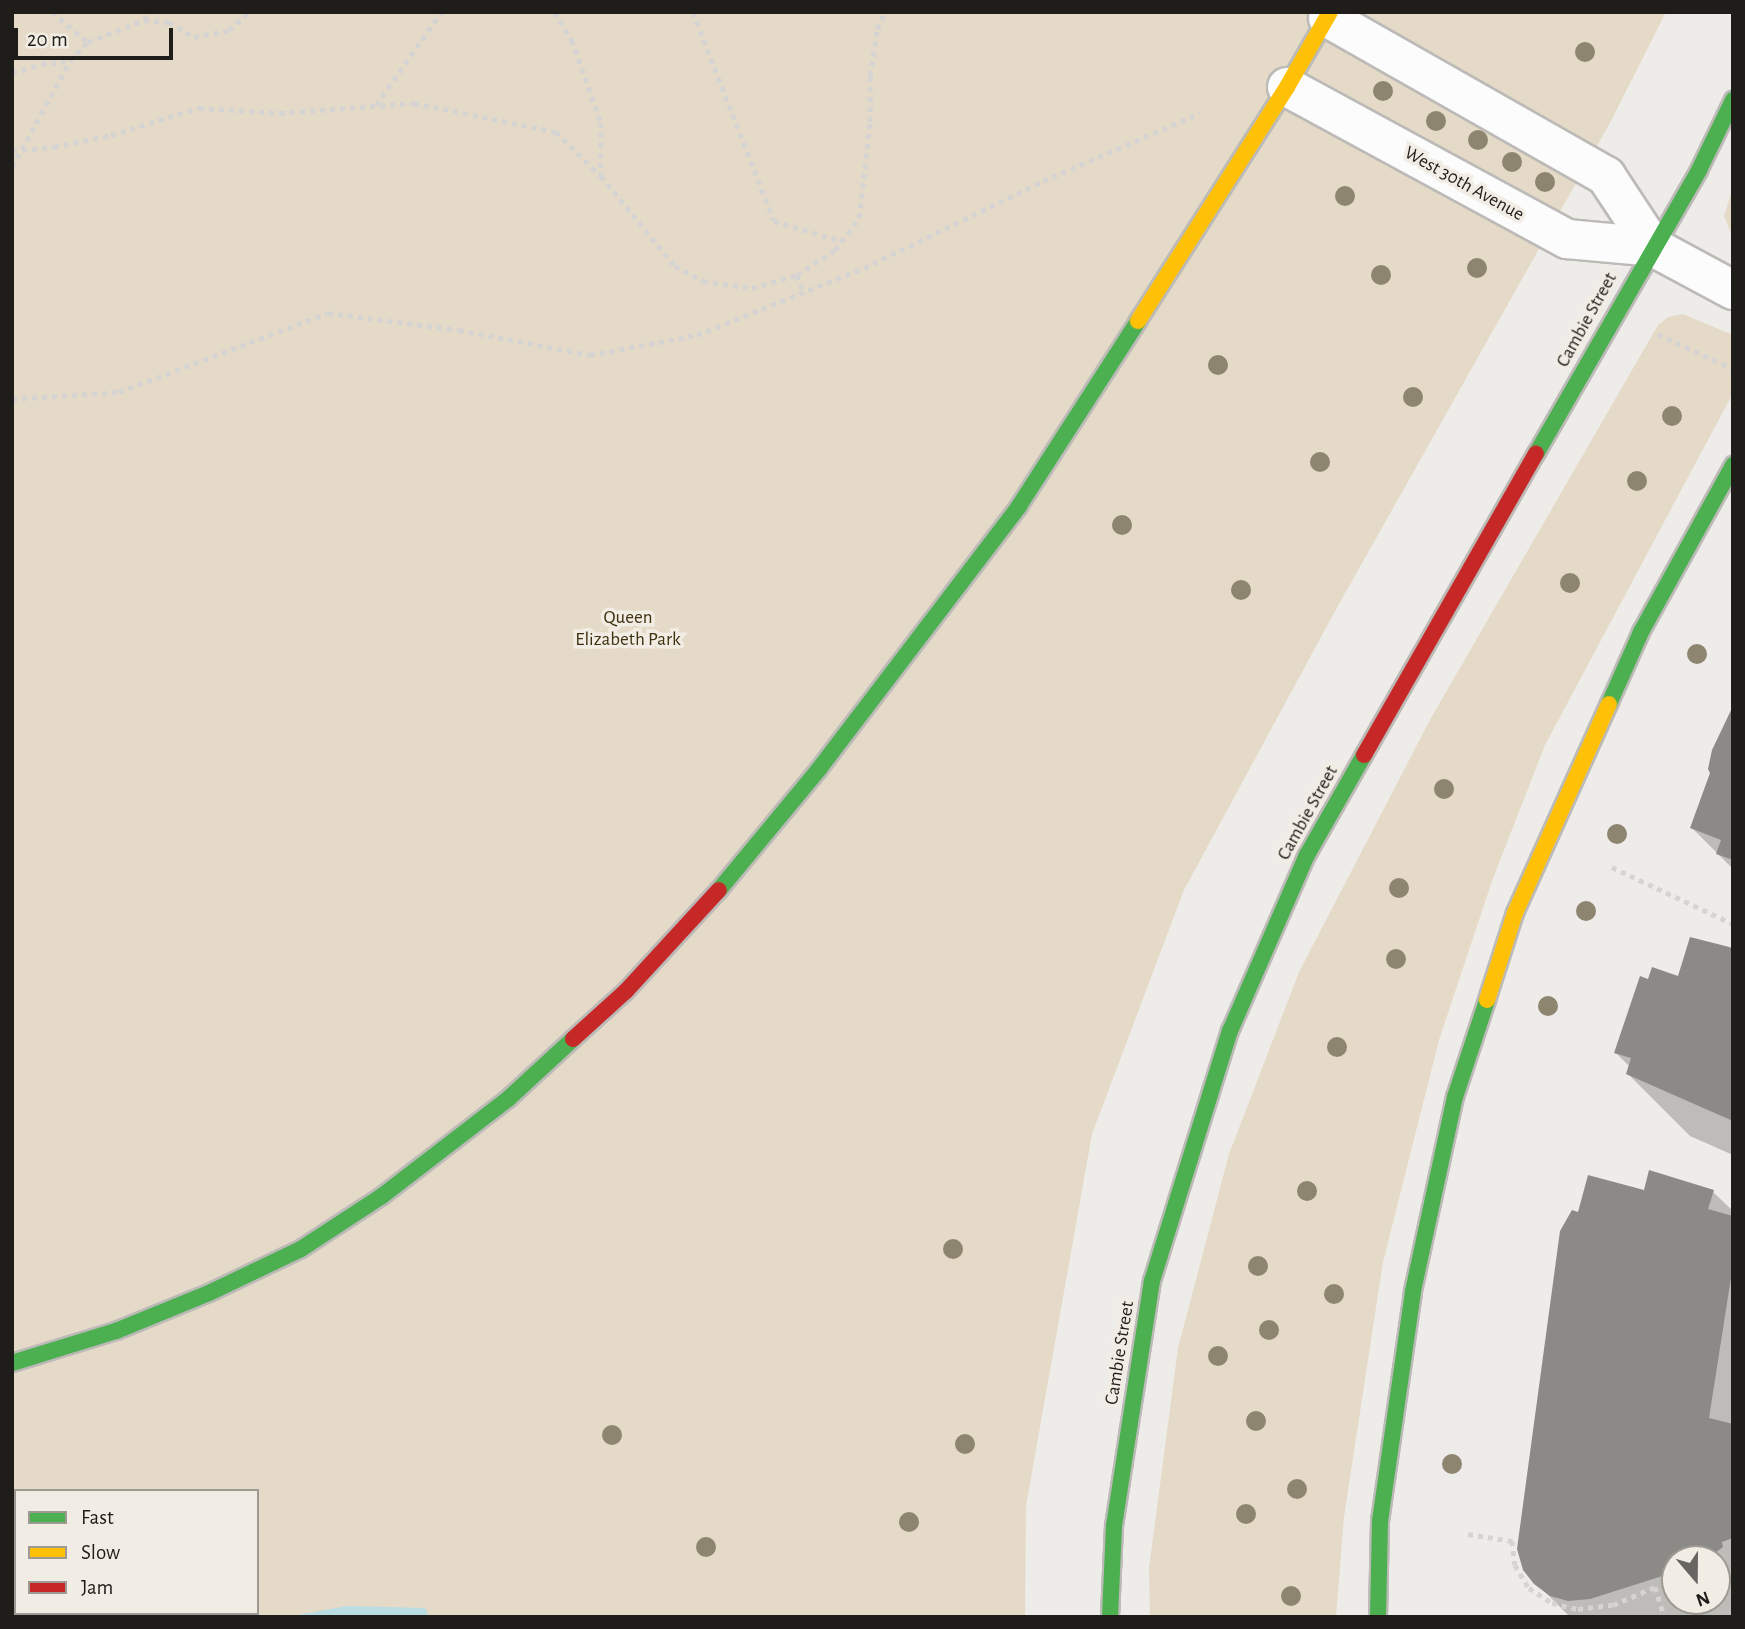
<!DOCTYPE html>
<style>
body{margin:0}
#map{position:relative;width:1745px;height:1629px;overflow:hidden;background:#eeece8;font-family:"Alegreya Sans",sans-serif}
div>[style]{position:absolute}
.green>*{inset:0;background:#e5dac7}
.water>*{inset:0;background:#badde4}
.shadow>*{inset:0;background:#0003}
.building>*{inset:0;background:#8b8a87}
.path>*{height:4.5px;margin-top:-2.25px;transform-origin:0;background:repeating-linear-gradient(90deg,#d5d4d3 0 5px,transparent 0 10px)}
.roads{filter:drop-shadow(2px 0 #bcbab7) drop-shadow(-2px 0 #bcbab7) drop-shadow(0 2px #bcbab7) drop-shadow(0 -2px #bcbab7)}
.street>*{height:38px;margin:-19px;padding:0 19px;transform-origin:19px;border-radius:19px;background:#fcfcfc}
.fast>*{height:16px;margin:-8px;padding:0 8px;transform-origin:8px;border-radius:8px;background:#4caf50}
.slow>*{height:16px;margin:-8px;padding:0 8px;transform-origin:8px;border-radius:8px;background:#ffc107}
.jam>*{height:16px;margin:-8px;padding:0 8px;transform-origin:8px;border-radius:8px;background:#c62828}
.trees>*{width:20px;height:20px;margin:-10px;border-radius:50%;background:#8e8571}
span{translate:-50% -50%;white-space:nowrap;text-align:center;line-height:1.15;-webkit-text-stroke:7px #f2ede4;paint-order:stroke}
.street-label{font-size:19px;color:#1f1d1a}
.park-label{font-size:19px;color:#3f3010}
.frame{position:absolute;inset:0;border:14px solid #1f1d1a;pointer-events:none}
.legend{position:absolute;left:14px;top:1489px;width:245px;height:126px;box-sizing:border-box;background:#f2ede4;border:2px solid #9e9a93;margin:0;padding:9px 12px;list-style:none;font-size:21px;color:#1f1d1a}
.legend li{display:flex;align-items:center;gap:14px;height:35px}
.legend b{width:35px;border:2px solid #9e9a93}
.north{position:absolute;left:1661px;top:1545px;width:70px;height:70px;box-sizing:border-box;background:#f2ede4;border:2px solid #9e9a93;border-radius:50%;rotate:160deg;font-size:19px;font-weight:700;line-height:28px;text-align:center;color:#1f1d1a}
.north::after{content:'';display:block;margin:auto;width:24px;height:32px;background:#676562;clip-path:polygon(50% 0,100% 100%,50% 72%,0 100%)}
.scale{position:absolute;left:14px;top:28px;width:159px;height:32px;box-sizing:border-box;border:4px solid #1f1d1a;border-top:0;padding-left:9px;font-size:21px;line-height:24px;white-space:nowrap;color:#1f1d1a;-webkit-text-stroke:5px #f2ede4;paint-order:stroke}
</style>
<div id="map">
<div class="green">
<i style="clip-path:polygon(evenodd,12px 12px,1666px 12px,1611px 121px,1334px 613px,1184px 890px,1092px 1134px,1026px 1506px,1025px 1617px,12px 1617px,12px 12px,16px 1491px,257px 1491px,257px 1613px,16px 1613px,16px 1491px)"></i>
<i style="clip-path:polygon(1733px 187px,1733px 238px,1724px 216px)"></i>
<i style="clip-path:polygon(1683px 314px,1733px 335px,1733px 393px,1545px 745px,1492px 881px,1439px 1040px,1383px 1262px,1344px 1517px,1336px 1617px,1150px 1617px,1149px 1568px,1178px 1348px,1229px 1154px,1299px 972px,1431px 718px,1658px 325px,1668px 317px)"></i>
</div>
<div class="water">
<i style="clip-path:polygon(347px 1606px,425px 1608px,429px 1617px,287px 1617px)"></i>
</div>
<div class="shadow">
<i style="clip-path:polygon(1733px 709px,1733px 869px,1692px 828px)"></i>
<i style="clip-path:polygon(1733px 949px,1733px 1155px,1690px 1136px,1628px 1074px,1630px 1067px,1616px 1053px,1649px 981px,1679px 978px)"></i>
<i style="clip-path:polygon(evenodd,1645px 1192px,1713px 1192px,1733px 1211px,1733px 1617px,1570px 1617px,1529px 1576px,1579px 1215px,1645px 1192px,1675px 1559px,1717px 1559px,1717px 1601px,1675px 1601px,1675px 1559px)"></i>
</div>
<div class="building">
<i style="clip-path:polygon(1733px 706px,1733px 860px,1716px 854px,1721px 840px,1690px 828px,1710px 773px,1708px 769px,1712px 750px)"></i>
<i style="clip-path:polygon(1690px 937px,1733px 948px,1733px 1121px,1626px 1074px,1631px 1058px,1614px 1053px,1640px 976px,1648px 979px,1652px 967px,1678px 976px)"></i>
<i style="clip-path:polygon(1649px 1170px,1714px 1190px,1708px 1209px,1733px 1216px,1733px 1265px,1709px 1418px,1733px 1424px,1733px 1538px,1722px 1542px,1723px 1547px,1707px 1559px,1675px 1559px,1675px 1572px,1590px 1599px,1568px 1601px,1550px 1596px,1534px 1584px,1523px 1570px,1517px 1549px,1560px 1231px,1572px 1210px,1578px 1212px,1588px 1175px,1644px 1190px)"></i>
</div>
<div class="path">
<i style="left:52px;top:12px;width:47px;rotate:39.8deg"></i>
<i style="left:555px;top:12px;width:33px;rotate:59deg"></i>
<i style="left:572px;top:40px;width:88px;rotate:70.7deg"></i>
<i style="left:601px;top:123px;width:52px;rotate:90deg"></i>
<i style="left:693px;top:12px;width:224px;rotate:68.8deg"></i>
<i style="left:774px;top:221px;width:70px;rotate:16.6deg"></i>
<i style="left:144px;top:20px;width:25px;rotate:5deg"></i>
<i style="left:169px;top:22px;width:29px;rotate:31deg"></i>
<i style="left:194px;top:37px;width:36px;rotate:-11deg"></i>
<i style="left:229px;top:30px;width:26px;rotate:-43deg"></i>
<i style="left:12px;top:73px;width:30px;rotate:-17deg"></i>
<i style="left:41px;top:64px;width:28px;rotate:-6deg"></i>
<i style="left:376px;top:105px;width:113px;rotate:-55deg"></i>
<i style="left:12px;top:151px;width:42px;rotate:-5.4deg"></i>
<i style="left:54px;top:147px;width:58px;rotate:-11.9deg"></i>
<i style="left:111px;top:135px;width:92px;rotate:-17.1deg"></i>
<i style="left:199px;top:108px;width:81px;rotate:3.5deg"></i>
<i style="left:280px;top:113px;width:134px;rotate:-4.3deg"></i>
<i style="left:414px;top:103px;width:145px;rotate:11.5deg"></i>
<i style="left:556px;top:132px;width:63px;rotate:44.4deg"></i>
<i style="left:601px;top:176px;width:117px;rotate:50.6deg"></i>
<i style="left:675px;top:266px;width:32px;rotate:28deg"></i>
<i style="left:703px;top:281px;width:49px;rotate:8.1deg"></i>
<i style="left:752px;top:288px;width:47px;rotate:-16.1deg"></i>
<i style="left:797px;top:275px;width:45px;rotate:-33.3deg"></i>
<i style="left:835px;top:250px;width:40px;rotate:-53deg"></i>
<i style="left:859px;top:218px;width:97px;rotate:-83.5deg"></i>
<i style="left:870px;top:122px;width:46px;rotate:-90deg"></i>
<i style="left:870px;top:76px;width:48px;rotate:-81.5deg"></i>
<i style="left:877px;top:29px;width:19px;rotate:-65deg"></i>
<i style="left:12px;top:167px;width:121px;rotate:-61.3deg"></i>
<i style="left:70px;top:61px;width:26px;rotate:-47deg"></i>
<i style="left:88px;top:42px;width:60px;rotate:-21.4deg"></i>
<i style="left:144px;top:20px;width:9px;rotate:-63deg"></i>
<i style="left:797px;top:275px;width:19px;rotate:69deg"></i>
<i style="left:1658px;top:334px;width:83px;rotate:25deg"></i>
<i style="left:12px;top:399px;width:107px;rotate:-3.7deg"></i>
<i style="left:119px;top:392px;width:223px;rotate:-20.7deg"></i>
<i style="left:328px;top:313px;width:132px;rotate:7.4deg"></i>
<i style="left:459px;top:330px;width:133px;rotate:10.8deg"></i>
<i style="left:590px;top:355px;width:109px;rotate:-10.6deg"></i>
<i style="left:697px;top:335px;width:180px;rotate:-21.9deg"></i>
<i style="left:864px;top:268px;width:199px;rotate:-25.9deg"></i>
<i style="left:1043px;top:181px;width:171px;rotate:-23.4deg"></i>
<i style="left:1612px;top:867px;width:134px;rotate:25.2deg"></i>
<i style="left:1468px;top:1534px;width:45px;rotate:9deg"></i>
<i style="left:1512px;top:1541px;width:24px;rotate:83deg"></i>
<i style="left:1515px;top:1565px;width:27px;rotate:59deg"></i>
<i style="left:1529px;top:1588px;width:27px;rotate:33deg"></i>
<i style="left:1552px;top:1603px;width:27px;rotate:13deg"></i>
<i style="left:1578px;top:1609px;width:35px;rotate:-7deg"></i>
<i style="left:1613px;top:1605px;width:46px;rotate:-23.2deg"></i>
<i style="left:1655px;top:1587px;width:32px;rotate:72deg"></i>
</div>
<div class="roads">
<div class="street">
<i style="left:1328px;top:18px;width:320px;rotate:29.6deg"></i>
<i style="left:1606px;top:176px;width:85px;rotate:56.5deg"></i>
<i style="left:1287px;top:87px;width:319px;rotate:28.5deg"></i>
<i style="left:1567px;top:239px;width:86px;rotate:5.3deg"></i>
<i style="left:1653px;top:247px;width:91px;rotate:28.3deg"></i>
</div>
<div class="fast">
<i style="left:1536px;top:454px;width:327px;rotate:-60.1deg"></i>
<i style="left:1699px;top:170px;width:78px;rotate:-64.1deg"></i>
<i style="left:1609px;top:704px;width:79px;rotate:-66deg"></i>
<i style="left:1641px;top:632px;width:191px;rotate:-61.1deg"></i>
<i style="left:719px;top:890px;width:157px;rotate:-50.4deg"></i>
<i style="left:819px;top:769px;width:330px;rotate:-52.7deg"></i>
<i style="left:1019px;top:506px;width:220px;rotate:-57.2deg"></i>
<i style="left:12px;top:1363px;width:109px;rotate:-17.1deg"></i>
<i style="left:116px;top:1331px;width:100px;rotate:-22.2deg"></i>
<i style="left:209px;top:1293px;width:102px;rotate:-25.6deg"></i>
<i style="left:301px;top:1249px;width:97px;rotate:-33.2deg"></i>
<i style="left:382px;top:1196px;width:159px;rotate:-37.6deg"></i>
<i style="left:508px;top:1099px;width:88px;rotate:-42.7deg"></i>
<i style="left:1110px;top:1617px;width:91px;rotate:-87.5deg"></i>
<i style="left:1114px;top:1526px;width:248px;rotate:-81.2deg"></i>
<i style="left:1152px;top:1281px;width:262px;rotate:-72.7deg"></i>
<i style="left:1230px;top:1031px;width:192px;rotate:-66.4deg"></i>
<i style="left:1307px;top:855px;width:115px;rotate:-60.3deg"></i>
<i style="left:1378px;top:1617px;width:96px;rotate:-88.8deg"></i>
<i style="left:1380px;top:1521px;width:232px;rotate:-81.8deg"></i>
<i style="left:1413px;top:1291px;width:198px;rotate:-77.8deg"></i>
<i style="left:1455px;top:1097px;width:102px;rotate:-71.7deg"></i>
</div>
<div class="slow">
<i style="left:1138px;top:321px;width:277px;rotate:-57.5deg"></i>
<i style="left:1287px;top:87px;width:86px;rotate:-60.2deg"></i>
<i style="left:1487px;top:1000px;width:91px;rotate:-72.2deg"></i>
<i style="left:1515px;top:913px;width:229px;rotate:-65.8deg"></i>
</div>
<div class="jam">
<i style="left:1364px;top:755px;width:347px;rotate:-60.3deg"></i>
<i style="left:573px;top:1039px;width:72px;rotate:-42.2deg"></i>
<i style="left:626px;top:991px;width:137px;rotate:-47.4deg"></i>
</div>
</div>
<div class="trees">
<i style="left:1585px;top:52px"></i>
<i style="left:1383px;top:91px"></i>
<i style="left:1436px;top:121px"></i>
<i style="left:1478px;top:140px"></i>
<i style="left:1512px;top:162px"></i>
<i style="left:1545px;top:182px"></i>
<i style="left:1345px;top:196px"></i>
<i style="left:1477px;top:268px"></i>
<i style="left:1381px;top:275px"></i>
<i style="left:1218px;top:365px"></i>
<i style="left:1413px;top:397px"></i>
<i style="left:1672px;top:416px"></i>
<i style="left:1320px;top:462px"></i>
<i style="left:1637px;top:481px"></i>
<i style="left:1122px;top:525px"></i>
<i style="left:1570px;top:583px"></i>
<i style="left:1241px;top:590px"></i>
<i style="left:1697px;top:654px"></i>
<i style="left:1444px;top:789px"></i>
<i style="left:1617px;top:834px"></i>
<i style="left:1399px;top:888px"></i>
<i style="left:1586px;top:911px"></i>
<i style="left:1396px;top:959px"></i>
<i style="left:1548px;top:1006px"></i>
<i style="left:1337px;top:1047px"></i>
<i style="left:1307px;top:1191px"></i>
<i style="left:953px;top:1249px"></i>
<i style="left:1258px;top:1266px"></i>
<i style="left:1334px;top:1294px"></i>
<i style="left:1269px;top:1330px"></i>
<i style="left:1218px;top:1356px"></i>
<i style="left:1256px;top:1421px"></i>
<i style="left:612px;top:1435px"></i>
<i style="left:965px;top:1444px"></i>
<i style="left:1452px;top:1464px"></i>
<i style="left:1297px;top:1489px"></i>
<i style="left:1246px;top:1514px"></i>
<i style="left:909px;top:1522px"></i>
<i style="left:706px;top:1547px"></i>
<i style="left:1291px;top:1596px"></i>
</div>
<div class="street-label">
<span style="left:1464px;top:184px;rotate:29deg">West 30th Avenue</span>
<span style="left:1587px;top:320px;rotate:-61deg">Cambie Street</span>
<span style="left:1308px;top:813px;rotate:-61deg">Cambie Street</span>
<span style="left:1120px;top:1353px;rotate:-81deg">Cambie Street</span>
</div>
<div class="park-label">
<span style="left:628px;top:629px">Queen<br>Elizabeth Park</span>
</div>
<div class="frame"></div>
<ul class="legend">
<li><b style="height:9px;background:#4caf50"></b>Fast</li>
<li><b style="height:9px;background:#ffc107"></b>Slow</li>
<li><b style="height:9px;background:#c62828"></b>Jam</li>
</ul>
<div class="north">N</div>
<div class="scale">20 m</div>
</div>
